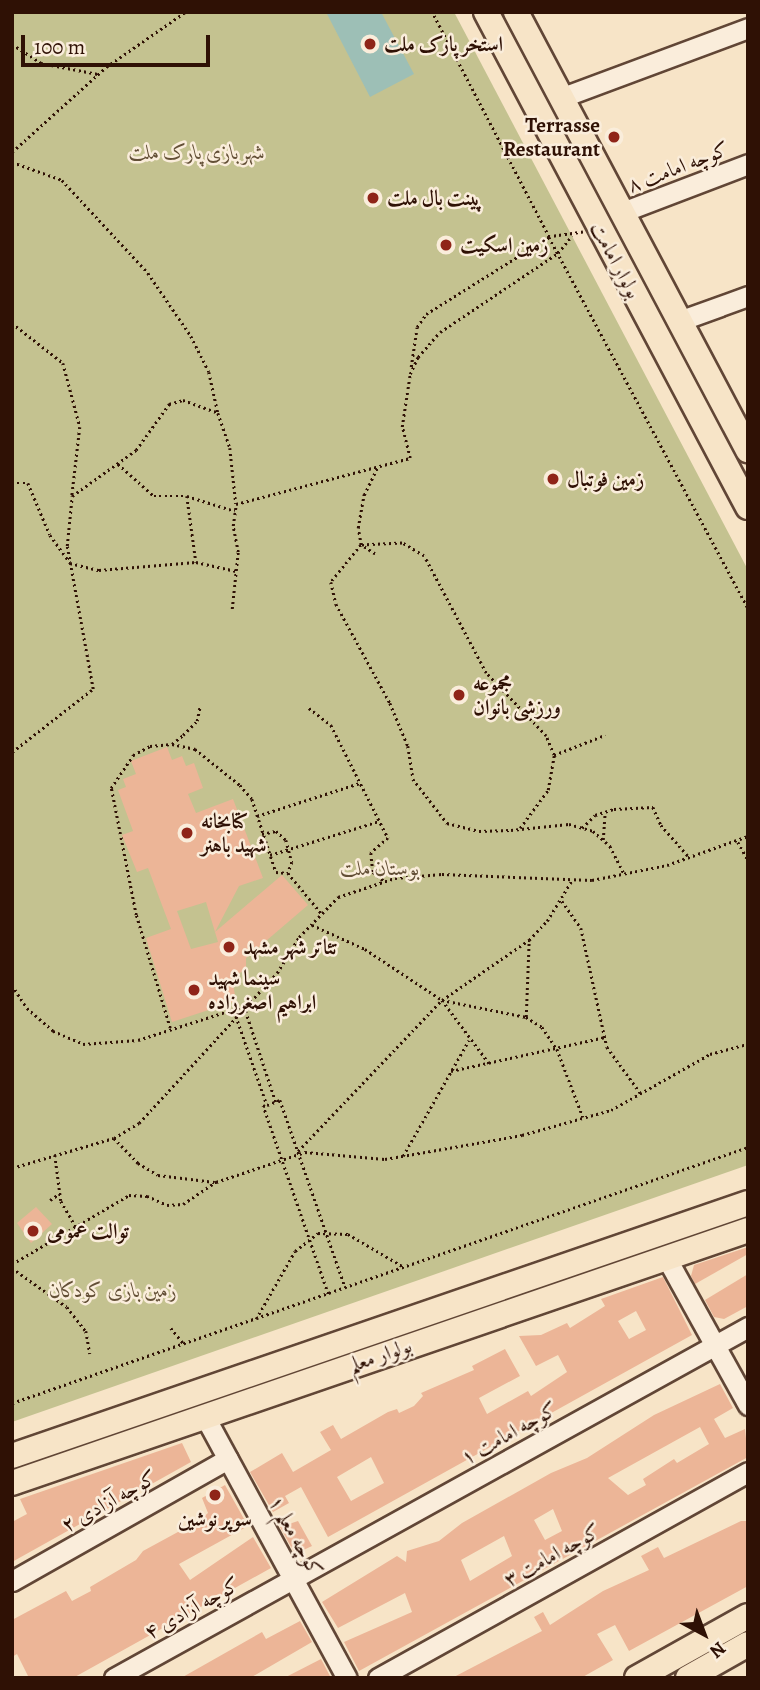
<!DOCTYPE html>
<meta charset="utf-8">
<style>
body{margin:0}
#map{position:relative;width:760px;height:1690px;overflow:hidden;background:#f7e4c7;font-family:Alegreya,Amiri,serif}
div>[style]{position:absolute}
.green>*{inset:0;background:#c4c290}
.water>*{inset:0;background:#9dbfb6}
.building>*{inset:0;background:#ecb597}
.path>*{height:2.5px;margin-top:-1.25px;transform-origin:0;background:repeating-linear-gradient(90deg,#2f1105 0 2px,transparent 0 5.5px)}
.roads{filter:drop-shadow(2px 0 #614636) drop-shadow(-2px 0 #614636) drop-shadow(0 2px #614636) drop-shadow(0 -2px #614636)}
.minor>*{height:19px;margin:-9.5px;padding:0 9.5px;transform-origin:9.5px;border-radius:9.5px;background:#faeddb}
.major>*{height:24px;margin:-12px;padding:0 12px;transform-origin:12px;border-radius:12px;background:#f7e4c7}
.dots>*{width:19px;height:19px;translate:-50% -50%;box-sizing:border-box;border:4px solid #faeddb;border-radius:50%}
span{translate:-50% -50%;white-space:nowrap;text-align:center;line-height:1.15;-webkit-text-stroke:5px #faeddb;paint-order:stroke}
.poi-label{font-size:21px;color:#2f1105;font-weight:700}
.left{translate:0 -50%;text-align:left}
.right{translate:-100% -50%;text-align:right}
.park-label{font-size:21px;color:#634f36;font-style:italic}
.street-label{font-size:21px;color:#2f1105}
.frame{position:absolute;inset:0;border:14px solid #2f1105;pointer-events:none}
.north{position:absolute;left:669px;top:1599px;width:70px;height:70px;-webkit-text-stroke:5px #faeddb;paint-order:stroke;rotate:139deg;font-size:19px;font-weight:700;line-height:28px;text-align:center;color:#2f1105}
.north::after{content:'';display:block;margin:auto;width:24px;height:32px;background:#2f1105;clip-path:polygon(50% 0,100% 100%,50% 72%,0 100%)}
.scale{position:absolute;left:21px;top:35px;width:189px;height:32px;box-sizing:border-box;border:4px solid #2f1105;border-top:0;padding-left:9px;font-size:21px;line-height:24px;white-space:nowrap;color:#2f1105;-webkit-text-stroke:5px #faeddb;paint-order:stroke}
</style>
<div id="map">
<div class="green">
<i style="clip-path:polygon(12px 12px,454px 12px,748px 570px,748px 1165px,12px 1422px)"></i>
</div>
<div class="water">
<i style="clip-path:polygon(331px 12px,381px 12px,414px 74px,370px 97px,327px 14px)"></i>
</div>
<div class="building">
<i style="clip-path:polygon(167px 747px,172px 760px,182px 756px,186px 766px,194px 763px,203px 788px,188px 794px,196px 813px,233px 799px,263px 878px,239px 886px,215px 932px,206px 902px,177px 911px,191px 949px,218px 942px,215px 932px,282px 875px,308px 905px,246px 958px,246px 969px,232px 978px,236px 1001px,172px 1022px,146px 938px,171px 929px,148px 868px,137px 872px,122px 835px,133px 831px,118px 790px,126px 787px,123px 779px,136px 774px,131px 761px)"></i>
<i style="clip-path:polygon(36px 1207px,52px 1224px,31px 1243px,17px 1223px)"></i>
<i style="clip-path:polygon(748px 1247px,748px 1254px,695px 1284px,691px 1276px,694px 1265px)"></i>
<i style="clip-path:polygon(748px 1274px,748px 1306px,724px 1319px,714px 1317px,705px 1300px)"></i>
<i style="clip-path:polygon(evenodd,663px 1277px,692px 1335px,328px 1537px,301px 1487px,285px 1496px,289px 1503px,273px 1512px,250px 1472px,282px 1453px,293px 1472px,331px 1450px,320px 1432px,333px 1425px,341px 1439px,388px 1412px,397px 1409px,399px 1413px,414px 1406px,423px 1396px,421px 1393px,474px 1370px,472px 1366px,505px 1349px,520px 1376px,479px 1398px,487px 1414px,528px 1391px,531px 1396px,567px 1372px,558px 1355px,536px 1366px,519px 1336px,541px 1335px,567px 1323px,570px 1328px,605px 1306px,601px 1299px,663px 1277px,636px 1311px,646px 1330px,629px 1339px,618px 1321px,636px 1311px,663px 1277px,371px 1457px,384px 1483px,351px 1501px,337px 1477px,371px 1457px)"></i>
<i style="clip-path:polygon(evenodd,720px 1384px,733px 1408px,714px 1419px,725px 1438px,745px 1429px,748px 1457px,359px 1671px,344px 1642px,412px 1612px,405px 1593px,338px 1628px,322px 1602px,397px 1556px,406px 1562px,407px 1551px,439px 1541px,462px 1523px,551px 1473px,587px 1458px,654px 1415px,720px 1384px,700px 1427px,709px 1444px,677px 1463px,674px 1459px,643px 1479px,646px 1485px,628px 1495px,608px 1478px,700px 1427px,720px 1384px,553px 1509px,562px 1531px,545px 1540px,534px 1520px,553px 1509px,720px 1384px,504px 1536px,512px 1556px,470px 1581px,461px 1560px,504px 1536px)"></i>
<i style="clip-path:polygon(182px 1443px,191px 1462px,12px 1562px,12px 1522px,27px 1514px,20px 1499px)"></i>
<i style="clip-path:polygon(225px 1485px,248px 1526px,179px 1564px,190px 1580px,253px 1537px,271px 1568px,73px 1678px,29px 1678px,17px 1654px,12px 1657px,12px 1620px,66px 1591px,72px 1601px,91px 1591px,90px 1587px,136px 1560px,143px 1551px,200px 1520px,208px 1513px,202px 1498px)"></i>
<i style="clip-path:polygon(298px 1521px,312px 1546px,295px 1554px,280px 1527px)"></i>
<i style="clip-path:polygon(741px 1521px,748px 1521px,748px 1586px,629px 1651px,615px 1625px,597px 1634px,613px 1660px,588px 1674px,581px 1678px,452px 1678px,542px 1631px,534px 1617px,543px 1612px,550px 1625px,603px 1591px,649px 1570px,641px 1556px,658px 1547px,664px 1558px)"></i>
<i style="clip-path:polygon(300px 1621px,312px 1642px,250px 1678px,181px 1678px,262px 1632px,266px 1639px)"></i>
<i style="clip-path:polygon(321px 1659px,331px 1678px,284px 1678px)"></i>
</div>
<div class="path">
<i style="left:12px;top:44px;width:35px;rotate:33deg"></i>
<i style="left:41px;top:63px;width:58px;rotate:10.9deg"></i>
<i style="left:12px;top:152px;width:127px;rotate:-42.1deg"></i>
<i style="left:106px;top:67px;width:96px;rotate:-34.8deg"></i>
<i style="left:12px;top:162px;width:53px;rotate:19.8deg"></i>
<i style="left:62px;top:180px;width:127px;rotate:47.2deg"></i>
<i style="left:148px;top:273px;width:76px;rotate:55.7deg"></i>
<i style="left:191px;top:336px;width:40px;rotate:63.4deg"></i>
<i style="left:209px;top:372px;width:42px;rotate:77.6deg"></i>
<i style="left:583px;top:232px;width:34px;rotate:172deg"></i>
<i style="left:549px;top:237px;width:421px;rotate:61.8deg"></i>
<i style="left:12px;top:323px;width:65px;rotate:38.1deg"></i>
<i style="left:63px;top:363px;width:66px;rotate:75.1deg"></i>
<i style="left:80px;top:427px;width:69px;rotate:96.6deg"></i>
<i style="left:411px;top:367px;width:40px;rotate:-81.5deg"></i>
<i style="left:417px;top:327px;width:16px;rotate:-55deg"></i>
<i style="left:426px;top:314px;width:145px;rotate:-32deg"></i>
<i style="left:549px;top:237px;width:254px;rotate:-117.5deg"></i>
<i style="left:118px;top:464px;width:48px;rotate:41.6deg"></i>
<i style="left:154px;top:496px;width:33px"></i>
<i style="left:187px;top:496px;width:50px;rotate:17.4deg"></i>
<i style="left:12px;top:483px;width:16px"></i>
<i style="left:28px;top:483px;width:56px;rotate:67.1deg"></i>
<i style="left:50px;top:535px;width:34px;rotate:54deg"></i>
<i style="left:70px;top:563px;width:30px;rotate:14deg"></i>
<i style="left:99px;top:570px;width:97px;rotate:-4.7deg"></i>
<i style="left:196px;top:562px;width:41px;rotate:12.7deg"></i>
<i style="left:187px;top:496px;width:67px;rotate:82.2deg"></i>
<i style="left:375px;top:554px;width:17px;rotate:-147deg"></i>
<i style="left:361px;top:545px;width:17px;rotate:-100deg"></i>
<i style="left:358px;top:528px;width:34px;rotate:-80deg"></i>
<i style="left:364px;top:495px;width:30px;rotate:-64deg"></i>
<i style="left:232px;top:609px;width:57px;rotate:-84deg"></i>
<i style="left:238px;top:552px;width:26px;rotate:-101deg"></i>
<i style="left:233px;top:526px;width:22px;rotate:-82deg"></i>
<i style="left:309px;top:708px;width:28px;rotate:38deg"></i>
<i style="left:331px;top:725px;width:127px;rotate:63.2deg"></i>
<i style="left:388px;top:838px;width:23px;rotate:139deg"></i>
<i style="left:371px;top:853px;width:19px;rotate:84deg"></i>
<i style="left:373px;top:872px;width:14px;rotate:39deg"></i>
<i style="left:172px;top:744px;width:24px;rotate:12deg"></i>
<i style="left:195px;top:749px;width:58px;rotate:38.7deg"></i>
<i style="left:240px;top:785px;width:18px;rotate:49deg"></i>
<i style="left:252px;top:799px;width:77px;rotate:71.8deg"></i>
<i style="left:276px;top:872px;width:12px;rotate:5deg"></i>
<i style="left:288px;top:873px;width:53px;rotate:50.3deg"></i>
<i style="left:12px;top:752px;width:103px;rotate:-37.9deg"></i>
<i style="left:93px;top:689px;width:145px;rotate:-100.3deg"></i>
<i style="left:67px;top:546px;width:50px;rotate:-84.3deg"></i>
<i style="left:72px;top:496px;width:79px;rotate:-35.7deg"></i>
<i style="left:136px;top:450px;width:57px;rotate:-54.3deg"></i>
<i style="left:169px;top:404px;width:15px;rotate:-16deg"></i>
<i style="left:183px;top:400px;width:37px;rotate:20deg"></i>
<i style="left:218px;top:413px;width:37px;rotate:71deg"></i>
<i style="left:230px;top:448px;width:56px;rotate:83.9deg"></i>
<i style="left:236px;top:504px;width:180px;rotate:-14.8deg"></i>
<i style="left:410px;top:458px;width:32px;rotate:-104deg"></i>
<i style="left:402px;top:427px;width:54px;rotate:-81.4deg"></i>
<i style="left:410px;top:374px;width:19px;rotate:-65deg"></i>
<i style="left:418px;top:357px;width:33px;rotate:-49deg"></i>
<i style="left:440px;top:332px;width:142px;rotate:-33.8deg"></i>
<i style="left:558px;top:253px;width:22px;rotate:-51deg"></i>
<i style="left:554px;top:755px;width:55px;rotate:-21.4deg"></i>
<i style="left:257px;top:816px;width:108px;rotate:-17.8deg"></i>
<i style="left:520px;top:828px;width:47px;rotate:-53.6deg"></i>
<i style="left:548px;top:790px;width:36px;rotate:-80deg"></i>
<i style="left:554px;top:755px;width:21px;rotate:-113deg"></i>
<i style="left:546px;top:736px;width:87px;rotate:-133.6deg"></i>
<i style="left:486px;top:673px;width:132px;rotate:-117.9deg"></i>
<i style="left:424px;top:556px;width:26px;rotate:-149deg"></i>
<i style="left:402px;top:543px;width:41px;rotate:177.2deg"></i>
<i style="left:361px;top:545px;width:48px;rotate:129deg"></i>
<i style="left:331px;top:582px;width:23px;rotate:77deg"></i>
<i style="left:336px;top:604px;width:113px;rotate:61.4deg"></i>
<i style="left:390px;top:703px;width:47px;rotate:67.3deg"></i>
<i style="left:408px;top:746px;width:33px;rotate:81deg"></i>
<i style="left:413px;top:779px;width:56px;rotate:52.3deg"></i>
<i style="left:447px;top:823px;width:33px;rotate:14deg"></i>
<i style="left:479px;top:831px;width:32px;rotate:-2deg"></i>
<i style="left:511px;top:830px;width:58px;rotate:-5.9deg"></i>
<i style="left:569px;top:824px;width:25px;rotate:16deg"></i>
<i style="left:593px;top:831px;width:23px;rotate:41deg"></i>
<i style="left:610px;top:846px;width:31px;rotate:63deg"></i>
<i style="left:582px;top:828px;width:18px;rotate:-45deg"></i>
<i style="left:595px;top:815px;width:20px;rotate:-18deg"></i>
<i style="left:614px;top:809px;width:39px;rotate:-3deg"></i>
<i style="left:653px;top:807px;width:20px;rotate:66deg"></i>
<i style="left:661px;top:825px;width:43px;rotate:48.8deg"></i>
<i style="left:262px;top:834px;width:14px;rotate:-12deg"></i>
<i style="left:276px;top:831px;width:13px;rotate:42deg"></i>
<i style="left:286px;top:840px;width:23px;rotate:75deg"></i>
<i style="left:292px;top:862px;width:12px;rotate:110deg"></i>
<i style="left:603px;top:840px;width:27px;rotate:-86deg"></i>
<i style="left:738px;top:842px;width:21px;rotate:61deg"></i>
<i style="left:270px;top:855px;width:114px;rotate:-17.3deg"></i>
<i style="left:562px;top:901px;width:33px;rotate:55deg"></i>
<i style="left:581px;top:928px;width:122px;rotate:77.7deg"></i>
<i style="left:607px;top:1047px;width:59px;rotate:53.9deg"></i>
<i style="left:312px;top:925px;width:58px;rotate:24.4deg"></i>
<i style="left:365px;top:949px;width:92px;rotate:33.5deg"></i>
<i style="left:442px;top:1000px;width:86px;rotate:11.4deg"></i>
<i style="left:526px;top:1017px;width:19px;rotate:32deg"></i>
<i style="left:542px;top:1027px;width:27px;rotate:56deg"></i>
<i style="left:557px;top:1049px;width:73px;rotate:69.1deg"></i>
<i style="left:12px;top:985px;width:27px;rotate:57deg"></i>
<i style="left:27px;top:1008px;width:35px;rotate:41deg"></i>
<i style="left:53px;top:1031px;width:33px;rotate:23deg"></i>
<i style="left:83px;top:1044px;width:55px;rotate:-4.2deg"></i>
<i style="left:138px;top:1040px;width:111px;rotate:-17.8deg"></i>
<i style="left:244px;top:1006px;width:101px;rotate:71.6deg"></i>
<i style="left:442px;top:1000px;width:79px;rotate:53.3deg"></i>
<i style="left:236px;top:1016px;width:94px;rotate:70.8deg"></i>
<i style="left:526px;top:1017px;width:77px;rotate:-87.8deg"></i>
<i style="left:170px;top:1028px;width:118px;rotate:-106.7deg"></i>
<i style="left:136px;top:915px;width:129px;rotate:-101.1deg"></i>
<i style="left:111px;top:788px;width:40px;rotate:-56deg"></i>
<i style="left:133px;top:755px;width:19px;rotate:-28deg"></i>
<i style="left:150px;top:746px;width:22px;rotate:-5deg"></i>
<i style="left:172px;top:744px;width:14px;rotate:-39deg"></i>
<i style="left:183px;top:735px;width:20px;rotate:-45deg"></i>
<i style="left:197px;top:721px;width:16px;rotate:-79deg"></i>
<i style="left:451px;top:1071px;width:158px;rotate:-12.4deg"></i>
<i style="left:114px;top:1138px;width:35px;rotate:46deg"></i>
<i style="left:138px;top:1163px;width:23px;rotate:31deg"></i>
<i style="left:158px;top:1175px;width:57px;rotate:7deg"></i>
<i style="left:298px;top:1151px;width:209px;rotate:-46.4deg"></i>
<i style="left:442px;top:1000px;width:106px;rotate:-34.6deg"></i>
<i style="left:529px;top:940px;width:26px;rotate:-47deg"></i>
<i style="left:547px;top:921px;width:48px;rotate:-58.6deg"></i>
<i style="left:55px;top:1155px;width:46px;rotate:82.6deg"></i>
<i style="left:61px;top:1201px;width:30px;rotate:60deg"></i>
<i style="left:403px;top:1156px;width:133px;rotate:-60.4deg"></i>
<i style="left:12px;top:1168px;width:106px;rotate:-16.4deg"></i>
<i style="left:114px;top:1138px;width:29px;rotate:-31deg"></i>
<i style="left:139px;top:1123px;width:204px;rotate:-47.4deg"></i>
<i style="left:277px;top:973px;width:42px;rotate:-58.6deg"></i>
<i style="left:299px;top:937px;width:56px;rotate:-45.7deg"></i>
<i style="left:338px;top:897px;width:60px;rotate:-18.4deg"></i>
<i style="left:395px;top:878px;width:47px;rotate:-4.9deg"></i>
<i style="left:442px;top:874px;width:150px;rotate:2.3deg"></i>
<i style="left:592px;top:880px;width:76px;rotate:-11.3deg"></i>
<i style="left:667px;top:865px;width:86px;rotate:-19.7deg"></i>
<i style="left:50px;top:1200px;width:11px;rotate:-34deg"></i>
<i style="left:12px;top:1260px;width:1px;rotate:-45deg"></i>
<i style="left:12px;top:1264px;width:136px;rotate:-30.5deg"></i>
<i style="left:129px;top:1195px;width:18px;rotate:3deg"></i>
<i style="left:147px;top:1196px;width:22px;rotate:24deg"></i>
<i style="left:167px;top:1205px;width:16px;rotate:-4deg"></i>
<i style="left:183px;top:1204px;width:40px;rotate:-34deg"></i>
<i style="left:216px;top:1182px;width:94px;rotate:-18.6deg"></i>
<i style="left:305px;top:1152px;width:80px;rotate:5deg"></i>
<i style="left:385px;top:1159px;width:139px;rotate:-9.9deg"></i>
<i style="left:522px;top:1135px;width:92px;rotate:-15.7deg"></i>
<i style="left:611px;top:1110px;width:114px;rotate:-29.5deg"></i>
<i style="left:710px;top:1054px;width:39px;rotate:-15deg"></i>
<i style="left:12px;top:1268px;width:67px;rotate:35.3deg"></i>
<i style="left:67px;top:1307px;width:31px;rotate:52deg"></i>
<i style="left:86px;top:1331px;width:23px;rotate:80deg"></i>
<i style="left:328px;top:1294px;width:199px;rotate:-109.1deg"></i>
<i style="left:263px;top:1106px;width:4px;rotate:-14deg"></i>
<i style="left:267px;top:1105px;width:14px;rotate:-21deg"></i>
<i style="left:280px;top:1100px;width:198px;rotate:70.8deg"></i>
<i style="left:256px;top:1319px;width:78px;rotate:-60.2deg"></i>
<i style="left:295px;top:1251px;width:29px;rotate:-38deg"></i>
<i style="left:318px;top:1233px;width:30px;rotate:2deg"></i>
<i style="left:348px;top:1234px;width:65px;rotate:30.5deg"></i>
<i style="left:171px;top:1328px;width:21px;rotate:51deg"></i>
<i style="left:12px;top:1403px;width:779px;rotate:-19.18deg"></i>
</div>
<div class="roads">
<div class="minor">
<i style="left:560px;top:98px;width:201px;rotate:-20.4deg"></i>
<i style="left:625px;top:211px;width:132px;rotate:-20.9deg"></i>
<i style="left:679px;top:321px;width:73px;rotate:-19.9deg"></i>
<i style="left:667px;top:1259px;width:167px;rotate:61deg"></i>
<i style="left:204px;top:1415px;width:299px;rotate:61.5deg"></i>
<i style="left:12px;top:1581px;width:248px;rotate:-29.5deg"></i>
<i style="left:114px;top:1678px;width:725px;rotate:-28.97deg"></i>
<i style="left:378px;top:1678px;width:423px;rotate:-29.1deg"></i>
</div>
<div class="major">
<i style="left:486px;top:12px;width:560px;rotate:62.11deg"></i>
<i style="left:516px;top:12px;width:496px;rotate:62.1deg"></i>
<i style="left:12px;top:1456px;width:778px;rotate:-18.97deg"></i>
<i style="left:12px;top:1483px;width:778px;rotate:-18.97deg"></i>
<i style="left:637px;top:1678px;width:127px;rotate:-29.2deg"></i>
<i style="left:688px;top:1678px;width:69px;rotate:-29.5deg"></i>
</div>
</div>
<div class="dots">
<i style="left:370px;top:44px;background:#8f2418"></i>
<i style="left:614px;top:137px;background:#8f2418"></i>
<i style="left:373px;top:198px;background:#8f2418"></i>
<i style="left:446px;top:245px;background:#8f2418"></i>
<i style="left:553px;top:479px;background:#8f2418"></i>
<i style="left:459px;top:695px;background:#8f2418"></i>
<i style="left:187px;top:833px;background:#8f2418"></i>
<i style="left:229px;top:947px;background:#8f2418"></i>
<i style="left:194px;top:990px;background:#8f2418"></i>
<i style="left:33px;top:1231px;background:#8f2418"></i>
<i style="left:215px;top:1495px;background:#8f2418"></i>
</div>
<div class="poi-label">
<span class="left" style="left:384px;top:44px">استخر پارک ملت</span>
<span class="right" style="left:600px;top:137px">Terrasse<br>Restaurant</span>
<span class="left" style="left:387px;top:198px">پینت بال ملت</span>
<span class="left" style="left:460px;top:245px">زمین اسکیت</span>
<span class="left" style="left:567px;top:479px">زمین فوتبال</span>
<span class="left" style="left:473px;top:695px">مجموعه<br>ورزشی بانوان</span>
<span class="left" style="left:201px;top:833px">کتابخانه<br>شهید باهنر</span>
<span class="left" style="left:243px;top:947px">تئاتر شهر مشهد</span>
<span class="left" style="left:208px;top:990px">سینما شهید<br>ابراهیم اصغرزاده</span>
<span class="left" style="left:47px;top:1231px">توالت عمومی</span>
<span style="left:215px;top:1519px">سوپر نوشین</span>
</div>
<div class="park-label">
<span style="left:197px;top:152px">شهربازی پارک ملت</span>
<span style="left:380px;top:868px">بوستان ملت</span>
<span style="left:113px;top:1290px">زمین بازی کودکان</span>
</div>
<div class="street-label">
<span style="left:678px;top:167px;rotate:-21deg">کوچه امامت ۸</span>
<span style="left:616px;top:260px;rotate:62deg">بولوار امامت</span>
<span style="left:380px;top:1355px;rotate:-19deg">بولوار معلم</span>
<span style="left:509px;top:1433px;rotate:-29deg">کوچه امامت ۱</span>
<span style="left:109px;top:1501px;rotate:-29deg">کوچه آزادی ۲</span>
<span style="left:296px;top:1536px;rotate:61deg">کوچه معلم ۱</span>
<span style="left:552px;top:1555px;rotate:-29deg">کوچه امامت ۳</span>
<span style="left:192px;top:1608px;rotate:-29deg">کوچه آزادی ۴</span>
</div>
<div class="frame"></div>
<div class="north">N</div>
<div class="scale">100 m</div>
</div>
